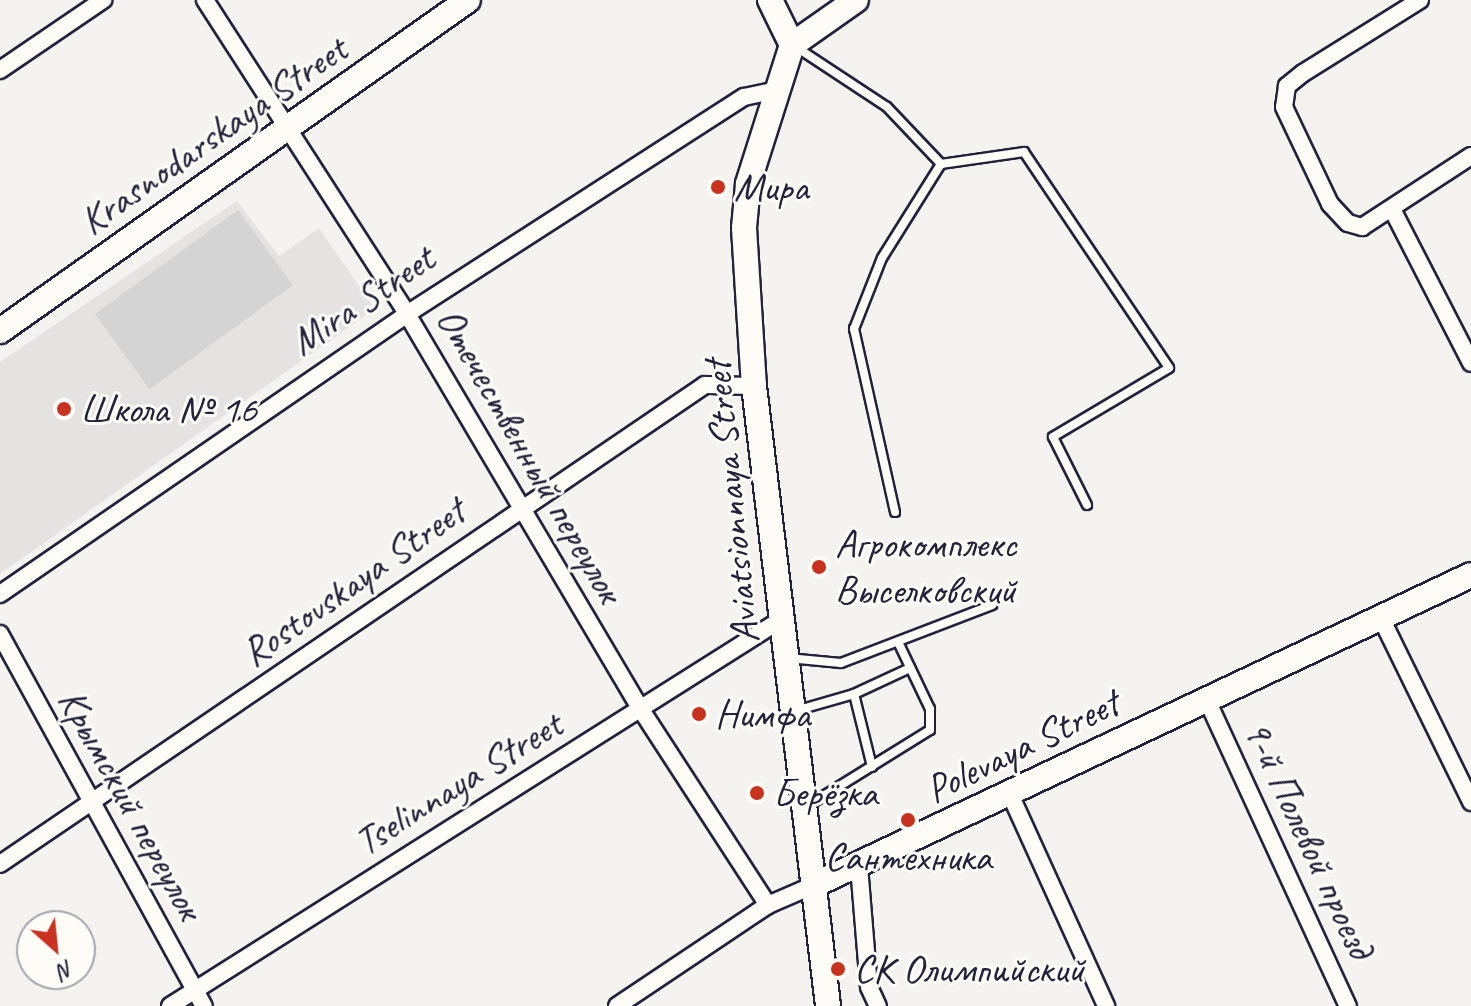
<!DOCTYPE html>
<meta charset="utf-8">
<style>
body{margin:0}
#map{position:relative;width:1471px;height:1006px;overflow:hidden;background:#f4f3ef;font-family:Caveat,sans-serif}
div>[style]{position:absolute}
.built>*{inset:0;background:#e4e3e2}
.green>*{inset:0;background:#d5d4d5;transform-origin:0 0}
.roads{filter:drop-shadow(2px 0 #22223b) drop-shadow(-2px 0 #22223b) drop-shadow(0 2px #22223b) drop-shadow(0 -2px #22223b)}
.lane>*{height:8px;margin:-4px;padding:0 4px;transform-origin:4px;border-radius:4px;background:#fdfcf7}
.street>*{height:16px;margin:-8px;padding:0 8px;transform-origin:8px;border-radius:8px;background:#fdfcf7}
.secondary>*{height:24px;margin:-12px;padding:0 12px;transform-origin:12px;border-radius:12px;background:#fdfcf7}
.dots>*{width:22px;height:22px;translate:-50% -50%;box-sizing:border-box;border:4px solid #fdfcf7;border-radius:50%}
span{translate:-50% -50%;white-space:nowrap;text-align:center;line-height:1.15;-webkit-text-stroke:6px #fdfcf7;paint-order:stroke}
.street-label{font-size:40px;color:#22223b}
.poi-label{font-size:40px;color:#22223b}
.left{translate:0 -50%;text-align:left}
.north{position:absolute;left:16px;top:910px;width:80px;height:80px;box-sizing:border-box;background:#fdfcf7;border:2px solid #a5a5ac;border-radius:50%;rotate:153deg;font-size:22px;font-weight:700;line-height:32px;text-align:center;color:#22223b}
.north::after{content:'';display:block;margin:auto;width:28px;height:36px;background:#c8321e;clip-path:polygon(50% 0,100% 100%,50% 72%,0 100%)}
</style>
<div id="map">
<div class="built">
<i style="clip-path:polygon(237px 201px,279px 256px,319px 228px,375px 309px,0 574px,0 362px)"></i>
</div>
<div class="green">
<i style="left:238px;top:210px;width:93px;height:177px;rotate:54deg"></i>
</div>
<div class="roads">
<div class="lane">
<i style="left:796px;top:47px;width:109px;rotate:33.4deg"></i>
<i style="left:887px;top:107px;width:79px;rotate:46.5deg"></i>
<i style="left:895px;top:512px;width:188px;rotate:-102.6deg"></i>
<i style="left:854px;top:329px;width:76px;rotate:-68.5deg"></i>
<i style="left:882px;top:258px;width:111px;rotate:-57.9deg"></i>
<i style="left:941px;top:164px;width:84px;rotate:-8.2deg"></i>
<i style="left:1024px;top:152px;width:260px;rotate:56.1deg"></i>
<i style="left:1169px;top:368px;width:135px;rotate:149.3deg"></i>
<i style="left:1053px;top:437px;width:76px;rotate:63.4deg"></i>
<i style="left:788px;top:658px;width:53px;rotate:5.4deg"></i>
<i style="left:841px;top:663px;width:162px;rotate:-21deg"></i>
<i style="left:854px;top:694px;width:75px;rotate:76.1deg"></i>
<i style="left:795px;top:711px;width:61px;rotate:-16.1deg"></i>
<i style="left:854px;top:694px;width:62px;rotate:-24.9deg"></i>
<i style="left:809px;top:805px;width:142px;rotate:-31.8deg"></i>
<i style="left:930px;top:730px;width:21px;rotate:-90deg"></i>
<i style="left:930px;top:709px;width:72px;rotate:-115.5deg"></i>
</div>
<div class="street">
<i style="left:205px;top:0;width:373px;rotate:57.2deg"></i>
<i style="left:407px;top:314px;width:458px;rotate:59.4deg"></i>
<i style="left:640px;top:708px;width:235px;rotate:57deg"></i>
<i style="left:1420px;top:0;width:138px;rotate:148deg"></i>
<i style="left:1303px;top:73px;width:21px;rotate:141deg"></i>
<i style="left:1287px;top:86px;width:21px;rotate:98deg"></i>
<i style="left:1284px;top:107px;width:107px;rotate:64.6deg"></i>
<i style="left:1330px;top:204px;width:26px;rotate:47deg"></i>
<i style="left:1348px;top:223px;width:15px;rotate:16deg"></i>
<i style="left:1362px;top:227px;width:130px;rotate:-33.1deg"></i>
<i style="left:0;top:70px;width:125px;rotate:-34.2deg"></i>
<i style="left:1392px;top:209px;width:173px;rotate:62.8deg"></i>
<i style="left:0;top:594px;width:494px;rotate:-34.5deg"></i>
<i style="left:407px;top:314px;width:401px;rotate:-32.8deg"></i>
<i style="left:744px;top:97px;width:35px;rotate:-12deg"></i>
<i style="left:1381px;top:618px;width:205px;rotate:63.9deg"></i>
<i style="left:0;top:634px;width:424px;rotate:61.3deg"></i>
<i style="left:1207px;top:700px;width:337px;rotate:65.3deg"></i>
<i style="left:1010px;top:794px;width:233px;rotate:65.6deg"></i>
<i style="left:0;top:864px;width:852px;rotate:-34.19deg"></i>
<i style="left:705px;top:385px;width:49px;rotate:1.2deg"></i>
<i style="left:859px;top:866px;width:121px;rotate:85.3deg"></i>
<i style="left:869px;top:987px;width:21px;rotate:65deg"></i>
<i style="left:170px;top:1006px;width:724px;rotate:-32.31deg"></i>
<i style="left:617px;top:1006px;width:182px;rotate:-33.8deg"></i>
<i style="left:768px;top:905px;width:50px;rotate:-23.5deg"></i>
</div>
<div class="secondary">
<i style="left:770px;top:0;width:50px;rotate:63.9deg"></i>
<i style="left:792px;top:45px;width:146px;rotate:107.6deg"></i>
<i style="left:748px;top:184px;width:44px;rotate:95.2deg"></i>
<i style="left:744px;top:228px;width:158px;rotate:86.4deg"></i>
<i style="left:754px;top:386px;width:624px;rotate:83.19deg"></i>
<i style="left:792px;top:45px;width:78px;rotate:-35.1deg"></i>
<i style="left:0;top:331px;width:573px;rotate:-35.27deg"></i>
<i style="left:814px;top:885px;width:726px;rotate:-25.26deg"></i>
</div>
</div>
<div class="dots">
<i style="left:718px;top:187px;background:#c8321e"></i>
<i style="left:64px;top:409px;background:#c8321e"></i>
<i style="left:819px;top:567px;background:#c8321e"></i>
<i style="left:699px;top:714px;background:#c8321e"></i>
<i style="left:757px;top:793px;background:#c8321e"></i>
<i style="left:908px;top:820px;background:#c8321e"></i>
<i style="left:838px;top:969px;background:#c8321e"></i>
</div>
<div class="street-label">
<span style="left:213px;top:135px;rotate:-35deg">Krasnodarskaya Street</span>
<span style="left:362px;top:300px;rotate:-34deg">Mira Street</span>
<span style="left:530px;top:455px;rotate:60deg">Отечественный переулок</span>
<span style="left:731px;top:502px;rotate:-96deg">Aviatsionnaya Street</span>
<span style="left:353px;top:582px;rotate:-35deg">Rostovskaya Street</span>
<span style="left:1022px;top:746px;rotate:-26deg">Polevaya Street</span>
<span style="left:458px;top:783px;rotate:-32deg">Tselinnaya Street</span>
<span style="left:131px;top:804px;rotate:61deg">Крымский переулок</span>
<span style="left:1309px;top:839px;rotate:65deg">9-й Полевой проезд</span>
</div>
<div class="poi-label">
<span class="left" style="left:734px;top:187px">Мира</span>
<span class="left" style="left:80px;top:409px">Школа № 16</span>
<span class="left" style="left:835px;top:567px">Агрокомплекс<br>Выселковский</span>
<span class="left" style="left:715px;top:714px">Нимфа</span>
<span class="left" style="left:773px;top:793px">Берёзка</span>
<span style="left:908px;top:857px">Сантехника</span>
<span class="left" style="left:854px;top:969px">СК Олимпийский</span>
</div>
<div class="north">N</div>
</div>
